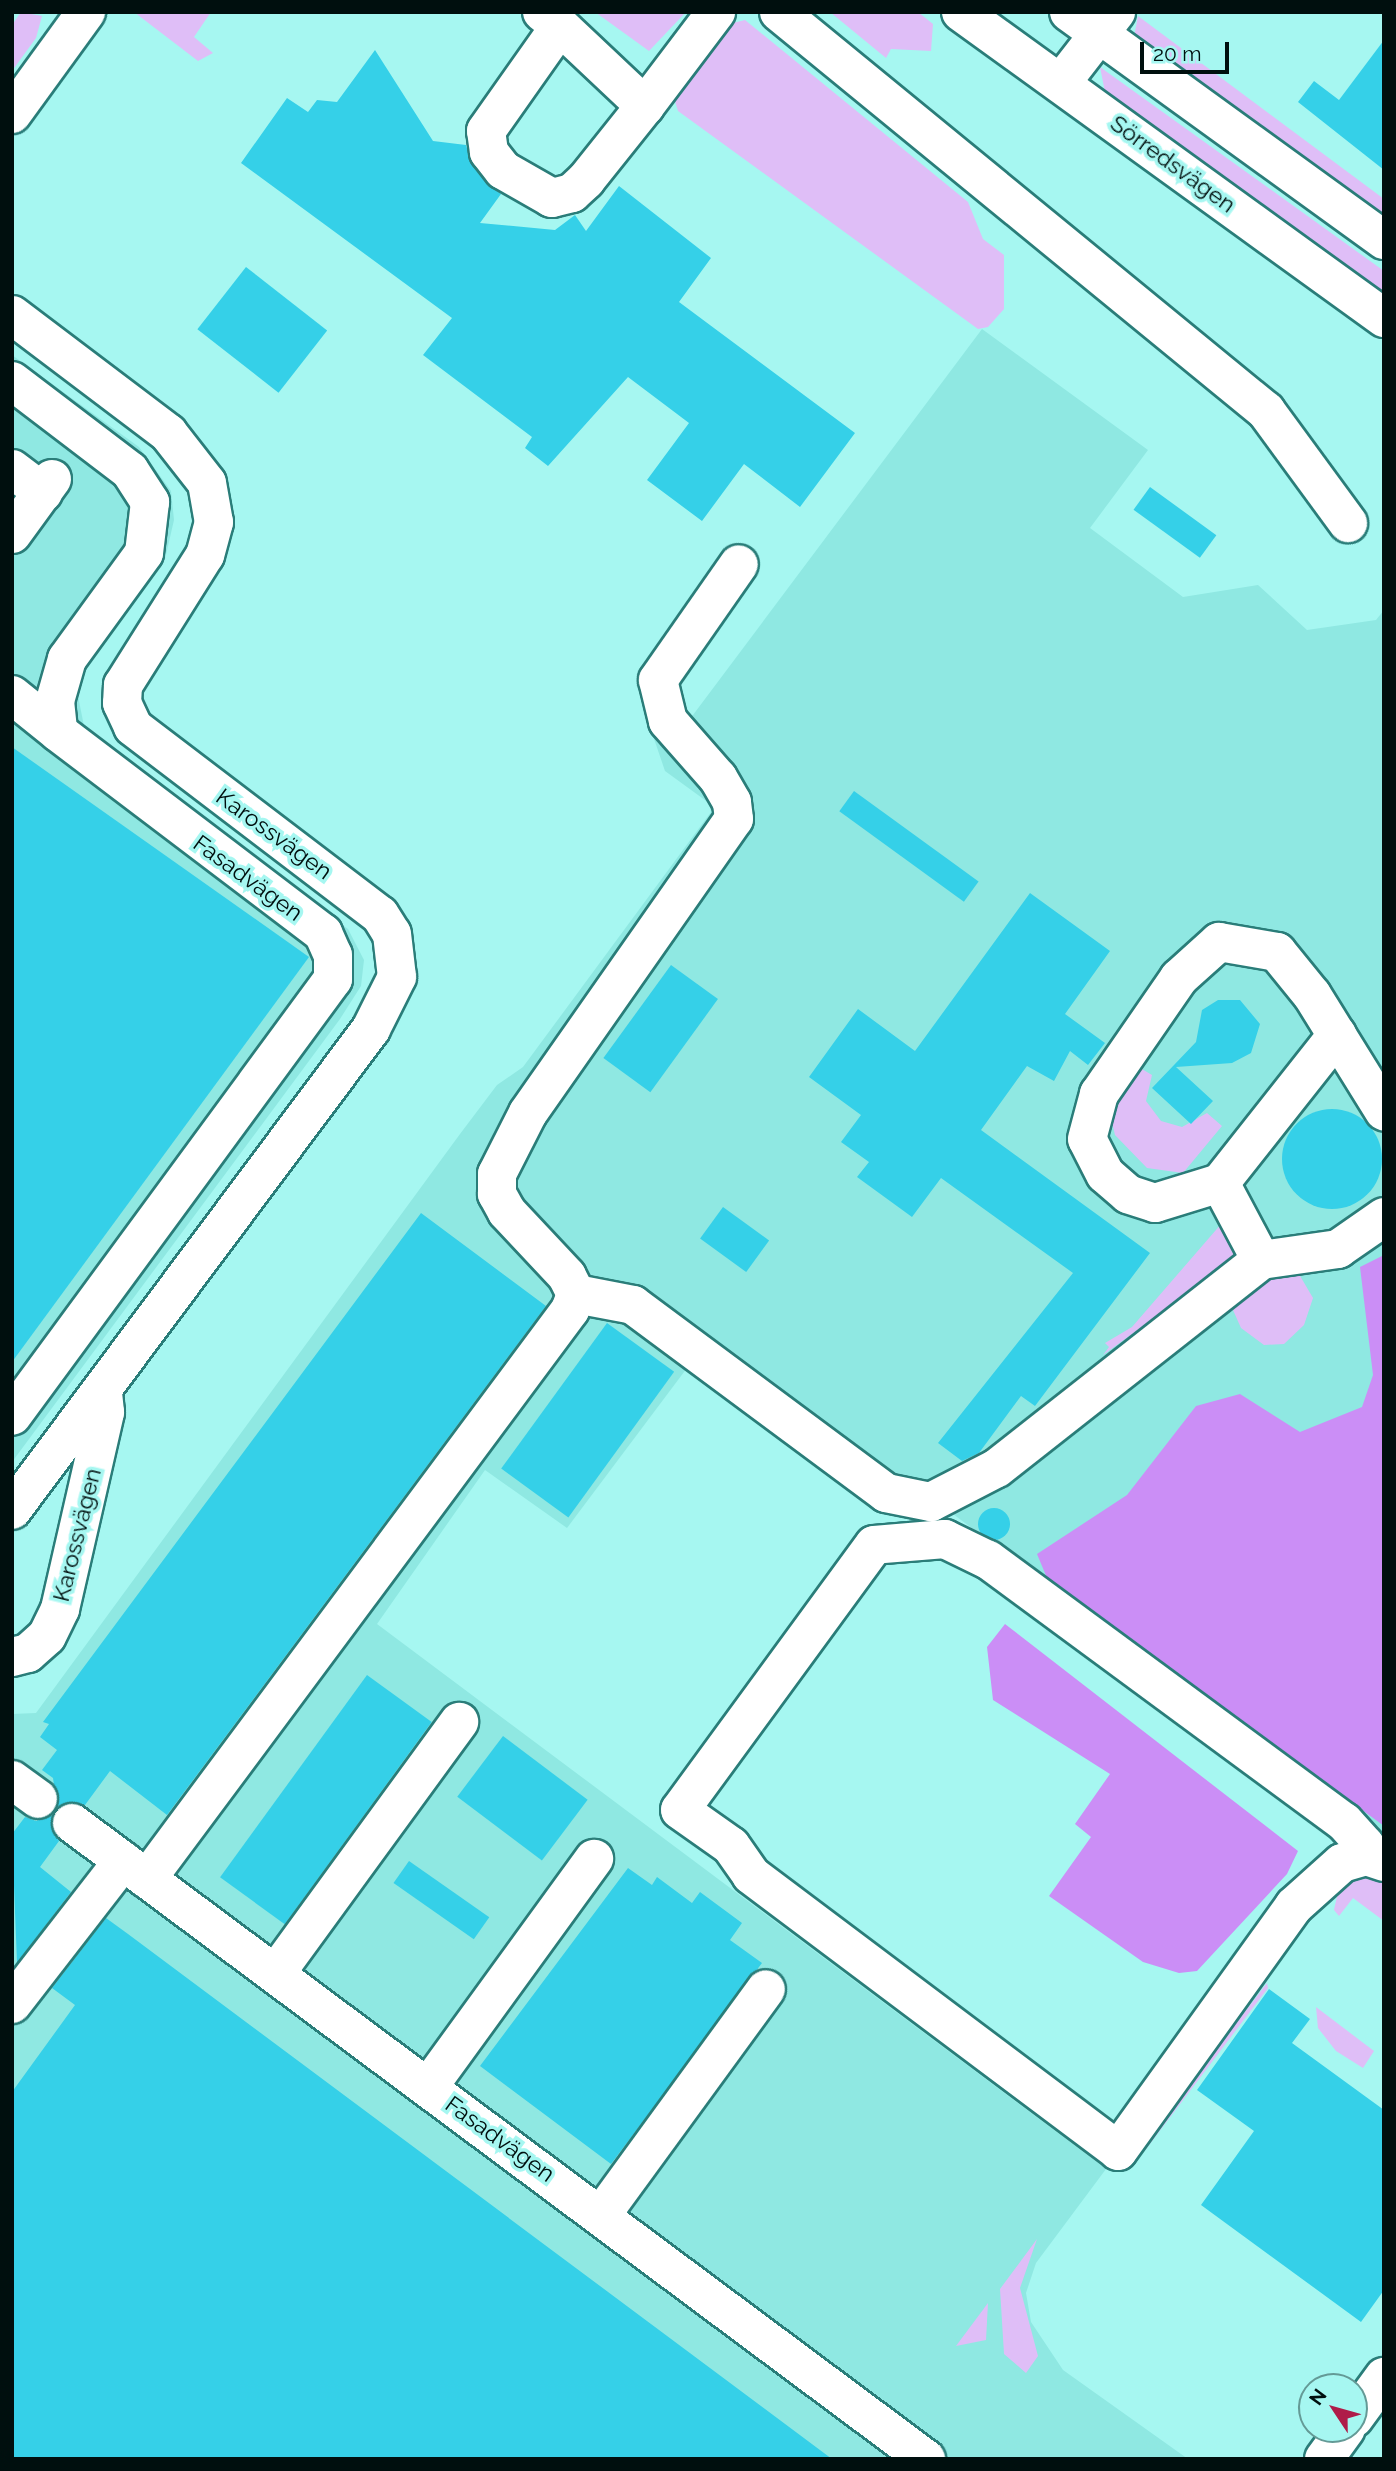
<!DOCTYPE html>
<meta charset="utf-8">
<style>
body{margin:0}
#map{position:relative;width:1396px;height:2471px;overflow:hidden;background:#a6f7f1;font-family:Raleway,sans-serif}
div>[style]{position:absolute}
.built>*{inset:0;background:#8fe8e2}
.green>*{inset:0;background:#dfbef7}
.forest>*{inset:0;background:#cb8ef6}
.building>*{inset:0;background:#35d0e8;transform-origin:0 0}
.round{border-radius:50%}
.roads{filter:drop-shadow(2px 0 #2a7d79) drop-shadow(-2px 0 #2a7d79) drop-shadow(0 2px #2a7d79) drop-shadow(0 -2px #2a7d79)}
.minor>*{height:38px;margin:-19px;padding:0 19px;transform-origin:19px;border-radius:19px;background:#fff}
span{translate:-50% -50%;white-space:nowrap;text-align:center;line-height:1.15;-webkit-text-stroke:7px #a6f7f1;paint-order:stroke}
.street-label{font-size:23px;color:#000f0e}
.frame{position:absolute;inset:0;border:14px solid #000f0e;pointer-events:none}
.north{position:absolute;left:1298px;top:2373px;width:70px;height:70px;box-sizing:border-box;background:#a6f7f1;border:2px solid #649a96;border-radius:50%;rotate:306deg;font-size:19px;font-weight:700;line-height:28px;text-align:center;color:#000f0e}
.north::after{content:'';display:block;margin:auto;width:24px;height:32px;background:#af1c49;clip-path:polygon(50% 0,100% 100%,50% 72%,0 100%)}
.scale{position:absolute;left:1140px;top:42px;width:89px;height:32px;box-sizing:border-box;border:4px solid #000f0e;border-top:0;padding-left:9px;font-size:21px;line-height:24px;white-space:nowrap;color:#000f0e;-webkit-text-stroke:5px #a6f7f1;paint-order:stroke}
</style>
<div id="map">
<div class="built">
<i style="clip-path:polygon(982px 329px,1148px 450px,1090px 528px,1183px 597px,1258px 585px,1307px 630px,1376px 620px,1384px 610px,1384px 1837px,949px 1511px,885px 1514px,687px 1368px,567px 1528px,485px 1470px,377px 1624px,1106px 2169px,1036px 2263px,1026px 2293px,1031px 2322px,1063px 2370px,1188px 2459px,12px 2459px,12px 1714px,36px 1713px,460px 1134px,497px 1085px,523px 1067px,711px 812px,709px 803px,665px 771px,651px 730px,693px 715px)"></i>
<i style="clip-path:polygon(12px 355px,139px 447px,171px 491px,174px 520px,165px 559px,87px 665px,77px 691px,84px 726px,103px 748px,348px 929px,364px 960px,361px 986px,340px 1019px,12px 1462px)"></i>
</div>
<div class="green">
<i style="clip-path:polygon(21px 12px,42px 16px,36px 38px,12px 71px,12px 25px)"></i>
<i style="clip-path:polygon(134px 12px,211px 12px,194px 37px,213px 53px,198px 61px)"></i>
<i style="clip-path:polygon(595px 12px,686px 12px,649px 51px)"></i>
<i style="clip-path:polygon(830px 12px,918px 12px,933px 24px,931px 51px,891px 49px,886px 58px)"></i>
<i style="clip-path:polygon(1138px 16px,1384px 199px,1384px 225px,1134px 37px)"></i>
<i style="clip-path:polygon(745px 20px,968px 202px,983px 239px,1004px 255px,1004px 309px,988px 327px,978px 329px,678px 111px,674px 98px,725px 25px)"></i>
<i style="clip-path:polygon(1100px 67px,1384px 271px,1384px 307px,1106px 97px)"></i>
<i style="clip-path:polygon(1135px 1065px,1152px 1075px,1146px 1101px,1161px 1121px,1182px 1127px,1207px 1113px,1222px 1126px,1183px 1173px,1147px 1168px,1115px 1135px,1109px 1110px)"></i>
<i style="clip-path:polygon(1222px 1223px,1241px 1247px,1233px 1261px,1103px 1355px,1109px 1347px,1105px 1343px,1132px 1327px)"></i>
<i style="clip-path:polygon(1296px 1269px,1313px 1298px,1304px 1325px,1284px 1344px,1264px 1345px,1241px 1328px,1229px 1301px,1234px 1289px)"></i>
<i style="clip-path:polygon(1361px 1874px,1384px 1881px,1384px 1921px,1353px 1898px,1339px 1916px,1334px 1910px,1340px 1883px)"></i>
<i style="clip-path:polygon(1267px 1983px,1268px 1988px,1146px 2149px,1143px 2145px)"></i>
<i style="clip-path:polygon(1316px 2007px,1374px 2051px,1363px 2068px,1336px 2051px,1318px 2028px)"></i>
<i style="clip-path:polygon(1037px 2239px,1020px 2288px,1038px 2356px,1026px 2373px,1004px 2354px,1000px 2289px)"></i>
<i style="clip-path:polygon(988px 2303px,986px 2340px,956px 2346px)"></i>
</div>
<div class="forest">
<i style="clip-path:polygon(1384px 1255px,1384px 1826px,1047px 1578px,1037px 1554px,1127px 1495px,1196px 1406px,1240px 1394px,1300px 1432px,1362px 1407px,1373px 1375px,1360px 1267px)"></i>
<i style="clip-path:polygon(1005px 1624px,1298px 1851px,1287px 1874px,1197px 1971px,1179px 1973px,1143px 1962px,1049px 1896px,1091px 1837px,1075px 1824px,1110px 1774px,993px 1700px,987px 1647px)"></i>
</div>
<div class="building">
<i style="clip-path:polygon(1384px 40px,1384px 170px,1298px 102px,1314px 81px,1339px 100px)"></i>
<i style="clip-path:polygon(375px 50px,433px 141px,466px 145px,472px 165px,501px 194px,480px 223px,555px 230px,575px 215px,586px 231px,619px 186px,711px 258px,679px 302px,855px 433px,800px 507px,744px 464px,702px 521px,647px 480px,689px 423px,628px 377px,548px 466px,525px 448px,532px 437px,423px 355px,452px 318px,241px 163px,287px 98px,308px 112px,317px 100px,337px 102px)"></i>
<i style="left:246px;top:267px;width:103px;height:79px;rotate:38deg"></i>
<i style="left:1150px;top:487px;width:82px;height:28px;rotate:36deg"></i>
<i style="clip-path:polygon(12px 747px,309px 957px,12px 1362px)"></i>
<i style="left:854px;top:791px;width:154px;height:25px;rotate:36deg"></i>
<i style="clip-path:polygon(1030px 893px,1110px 951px,1065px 1014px,1105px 1043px,1088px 1065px,1070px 1051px,1054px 1081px,1027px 1066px,981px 1130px,1150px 1253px,1035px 1406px,1021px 1396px,979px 1453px,962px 1461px,938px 1443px,1073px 1273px,941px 1178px,912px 1217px,857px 1177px,869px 1162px,841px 1142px,861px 1115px,809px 1077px,858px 1009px,915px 1051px)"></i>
<i style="left:671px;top:965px;width:58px;height:115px;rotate:36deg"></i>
<i style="clip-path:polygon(1240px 1000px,1260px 1024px,1251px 1053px,1232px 1063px,1176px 1067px,1213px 1101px,1191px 1124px,1152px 1088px,1196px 1042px,1202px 1010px,1218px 1000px)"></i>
<i class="round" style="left:1282px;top:1109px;width:100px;height:100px"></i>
<i style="left:723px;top:1207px;width:57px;height:39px;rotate:36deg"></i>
<i style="clip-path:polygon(421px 1213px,546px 1306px,167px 1815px,110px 1771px,85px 1805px,57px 1807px,53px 1778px,42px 1770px,57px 1750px,40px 1737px,49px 1724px,43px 1722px)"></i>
<i style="left:607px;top:1323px;width:83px;height:180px;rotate:36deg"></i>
<i class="round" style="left:978px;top:1508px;width:32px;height:32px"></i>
<i style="left:367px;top:1675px;width:80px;height:250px;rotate:36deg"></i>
<i style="left:503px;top:1736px;width:106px;height:76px;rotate:37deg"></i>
<i style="clip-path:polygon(53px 1815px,59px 1841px,40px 1867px,71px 1892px,17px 1963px,12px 1834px,25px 1817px,36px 1821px)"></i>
<i style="left:409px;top:1861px;width:98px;height:27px;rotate:35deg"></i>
<i style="clip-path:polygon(628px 1868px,652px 1885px,657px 1877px,692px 1903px,700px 1892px,742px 1923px,730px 1940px,762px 1963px,611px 2164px,480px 2066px)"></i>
<i style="clip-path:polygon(106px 1918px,128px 1934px,832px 2459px,12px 2459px,12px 2092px,75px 2005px,52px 1988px)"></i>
<i style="clip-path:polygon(1269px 1989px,1310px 2019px,1292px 2043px,1384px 2110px,1384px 2290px,1361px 2322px,1201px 2205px,1254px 2131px,1197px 2090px)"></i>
</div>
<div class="roads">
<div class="minor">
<i style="left:542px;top:12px;width:23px;rotate:38deg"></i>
<i style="left:560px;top:26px;width:117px;rotate:43.3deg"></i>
<i style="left:645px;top:106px;width:95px;rotate:128.6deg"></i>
<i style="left:586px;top:180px;width:19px;rotate:137deg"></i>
<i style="left:572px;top:193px;width:21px;rotate:166deg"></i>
<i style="left:552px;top:198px;width:56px;rotate:-150.3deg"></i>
<i style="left:503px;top:170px;width:23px;rotate:-128deg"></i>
<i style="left:489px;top:152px;width:21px;rotate:-98deg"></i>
<i style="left:486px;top:131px;width:128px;rotate:-54.8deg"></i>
<i style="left:779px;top:12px;width:630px;rotate:39.33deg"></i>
<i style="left:1266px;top:411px;width:139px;rotate:53.8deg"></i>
<i style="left:961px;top:12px;width:522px;rotate:35.88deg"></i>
<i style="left:1069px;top:12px;width:389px;rotate:35.9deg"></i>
<i style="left:1061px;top:83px;width:90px;rotate:-52.2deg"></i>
<i style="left:645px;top:106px;width:118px;rotate:-52.9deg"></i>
<i style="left:12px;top:114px;width:126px;rotate:-54deg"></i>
<i style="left:12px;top:315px;width:196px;rotate:37.1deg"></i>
<i style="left:168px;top:433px;width:63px;rotate:52deg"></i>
<i style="left:207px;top:483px;width:40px;rotate:80deg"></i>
<i style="left:214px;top:522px;width:34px;rotate:105deg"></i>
<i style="left:205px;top:555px;width:154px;rotate:122.2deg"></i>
<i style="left:123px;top:685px;width:18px;rotate:93deg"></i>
<i style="left:122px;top:703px;width:26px;rotate:65deg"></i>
<i style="left:133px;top:727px;width:310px;rotate:37.3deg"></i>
<i style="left:380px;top:915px;width:22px;rotate:58deg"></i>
<i style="left:392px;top:934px;width:43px;rotate:83.4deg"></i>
<i style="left:397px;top:977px;width:58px;rotate:116.6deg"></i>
<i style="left:371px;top:1029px;width:600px;rotate:126.74deg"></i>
<i style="left:12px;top:381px;width:148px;rotate:37.3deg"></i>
<i style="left:130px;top:471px;width:37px;rotate:57deg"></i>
<i style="left:150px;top:502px;width:51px;rotate:96.7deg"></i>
<i style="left:144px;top:553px;width:131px;rotate:126deg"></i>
<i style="left:67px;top:659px;width:44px;rotate:105.9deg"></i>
<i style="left:55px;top:701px;width:31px;rotate:84deg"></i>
<i style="left:58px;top:732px;width:333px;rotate:37.2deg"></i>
<i style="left:323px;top:933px;width:24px;rotate:66deg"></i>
<i style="left:333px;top:955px;width:24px;rotate:90deg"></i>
<i style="left:333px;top:979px;width:542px;rotate:126.3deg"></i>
<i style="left:12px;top:469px;width:39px;rotate:37deg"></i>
<i style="left:12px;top:534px;width:68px;rotate:-54deg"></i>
<i style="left:12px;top:695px;width:59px;rotate:38.8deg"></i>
<i style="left:1220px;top:1183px;width:189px;rotate:-51.7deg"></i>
<i style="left:1261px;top:1260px;width:87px;rotate:-118deg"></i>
<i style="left:1220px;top:1183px;width:68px;rotate:162.9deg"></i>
<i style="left:1155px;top:1203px;width:28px;rotate:-162deg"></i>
<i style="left:1128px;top:1194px;width:30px;rotate:-139deg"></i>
<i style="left:1105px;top:1174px;width:39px;rotate:-117deg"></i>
<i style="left:1087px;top:1139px;width:47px;rotate:-75.1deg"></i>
<i style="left:1099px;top:1094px;width:141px;rotate:-55.4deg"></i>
<i style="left:1179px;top:978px;width:54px;rotate:-42deg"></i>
<i style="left:1219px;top:942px;width:59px;rotate:9.8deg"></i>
<i style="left:1277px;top:952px;width:55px;rotate:50.9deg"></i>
<i style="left:1312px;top:995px;width:137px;rotate:58.2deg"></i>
<i style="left:576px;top:1294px;width:58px;rotate:10.9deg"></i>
<i style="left:633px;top:1305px;width:315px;rotate:36.6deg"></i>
<i style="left:886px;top:1493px;width:46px;rotate:11.3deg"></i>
<i style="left:931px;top:1502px;width:74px;rotate:-27.3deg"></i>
<i style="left:997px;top:1468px;width:336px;rotate:-38.2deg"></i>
<i style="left:1261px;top:1260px;width:78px;rotate:-8.1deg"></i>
<i style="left:1338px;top:1249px;width:56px;rotate:-34.8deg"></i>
<i style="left:12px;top:1657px;width:16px;rotate:-14deg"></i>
<i style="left:28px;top:1653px;width:25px;rotate:-42deg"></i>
<i style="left:47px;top:1636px;width:30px;rotate:-64deg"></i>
<i style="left:60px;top:1609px;width:202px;rotate:-77.1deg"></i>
<i style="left:105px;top:1412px;width:20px;rotate:-96deg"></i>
<i style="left:12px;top:1780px;width:32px;rotate:36deg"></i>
<i style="left:72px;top:1823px;width:1065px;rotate:36.68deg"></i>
<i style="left:1366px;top:1856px;width:11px;rotate:-95deg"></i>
<i style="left:1365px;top:1845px;width:31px;rotate:-132deg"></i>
<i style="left:1344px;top:1822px;width:442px;rotate:-143.6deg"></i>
<i style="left:988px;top:1560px;width:48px;rotate:-154deg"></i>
<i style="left:945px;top:1539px;width:71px;rotate:175.2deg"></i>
<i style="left:874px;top:1545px;width:328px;rotate:126.2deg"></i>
<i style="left:680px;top:1810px;width:62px;rotate:35.2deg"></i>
<i style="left:731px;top:1846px;width:35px;rotate:55deg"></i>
<i style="left:751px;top:1875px;width:459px;rotate:36.9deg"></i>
<i style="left:1118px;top:2151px;width:302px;rotate:-54.3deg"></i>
<i style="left:1294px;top:1906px;width:64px;rotate:-41.9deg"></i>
<i style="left:1342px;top:1863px;width:25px;rotate:-16deg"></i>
<i style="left:1366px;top:1856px;width:19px;rotate:18deg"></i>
<i style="left:147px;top:1879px;width:709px;rotate:-53.37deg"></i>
<i style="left:570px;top:1310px;width:17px;rotate:-69deg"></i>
<i style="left:576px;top:1294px;width:20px;rotate:-117deg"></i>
<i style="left:567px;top:1276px;width:88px;rotate:-133.2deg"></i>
<i style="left:507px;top:1212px;width:21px;rotate:-119deg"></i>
<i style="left:497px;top:1194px;width:20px;rotate:-90deg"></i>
<i style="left:497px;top:1174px;width:68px;rotate:-63.1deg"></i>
<i style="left:528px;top:1113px;width:359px;rotate:-55deg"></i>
<i style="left:734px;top:819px;width:17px;rotate:-97deg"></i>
<i style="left:732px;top:802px;width:28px;rotate:-120deg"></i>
<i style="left:718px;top:778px;width:76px;rotate:-131.3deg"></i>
<i style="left:668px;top:721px;width:42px;rotate:-103.7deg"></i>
<i style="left:658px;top:680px;width:141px;rotate:-55.1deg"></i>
<i style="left:276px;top:1973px;width:311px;rotate:-53.9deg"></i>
<i style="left:12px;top:2004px;width:181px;rotate:-52.2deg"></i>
<i style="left:429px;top:2086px;width:281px;rotate:-54deg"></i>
<i style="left:602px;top:2214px;width:278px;rotate:-53.9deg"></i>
<i style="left:1354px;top:2418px;width:51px;rotate:-53.8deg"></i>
<i style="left:1324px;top:2459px;width:37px;rotate:-54deg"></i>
</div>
</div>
<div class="street-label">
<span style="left:1173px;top:164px;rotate:36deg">Sörredsvägen</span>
<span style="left:274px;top:834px;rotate:36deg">Karossvägen</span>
<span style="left:248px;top:878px;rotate:36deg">Fasadvägen</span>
<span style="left:77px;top:1535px;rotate:-76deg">Karossvägen</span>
<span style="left:500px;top:2139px;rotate:36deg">Fasadvägen</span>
</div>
<div class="frame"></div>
<div class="north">N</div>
<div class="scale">20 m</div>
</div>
